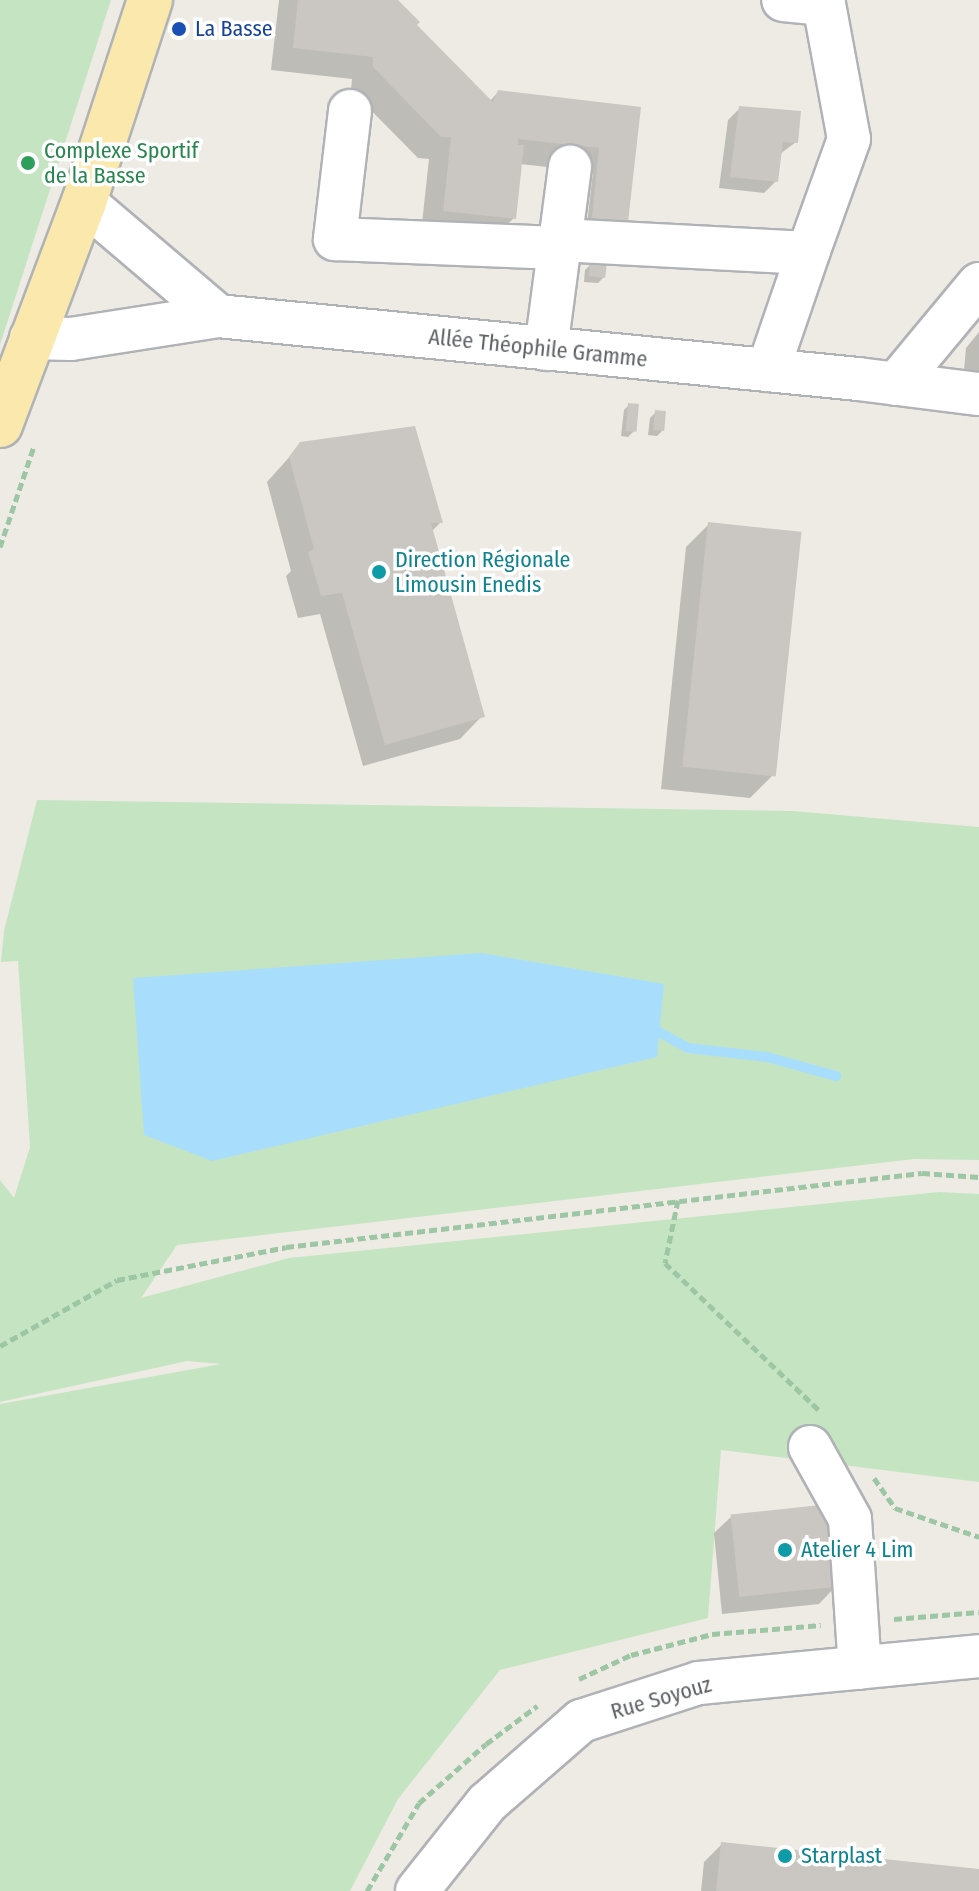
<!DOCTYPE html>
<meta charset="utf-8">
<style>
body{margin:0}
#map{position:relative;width:979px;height:1891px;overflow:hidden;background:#eeebe5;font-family:"Fira Sans Condensed",sans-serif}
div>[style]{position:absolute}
.green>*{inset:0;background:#c5e5c2}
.water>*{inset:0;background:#a8defb}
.shadow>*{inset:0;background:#0003}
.stream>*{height:10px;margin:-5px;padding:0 5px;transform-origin:5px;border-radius:5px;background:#a8defb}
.building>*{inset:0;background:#cac6c1;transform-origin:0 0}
.path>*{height:5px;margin-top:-2.5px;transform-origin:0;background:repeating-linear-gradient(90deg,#9cc6a4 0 8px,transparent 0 12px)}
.roads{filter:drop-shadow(2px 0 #b0b3b6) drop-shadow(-2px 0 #b0b3b6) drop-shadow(0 2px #b0b3b6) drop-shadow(0 -2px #b0b3b6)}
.minor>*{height:42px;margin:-21px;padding:0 21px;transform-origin:21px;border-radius:21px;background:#fff}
.major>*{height:44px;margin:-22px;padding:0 22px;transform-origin:22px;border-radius:22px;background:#fbe8ad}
.dots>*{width:22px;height:22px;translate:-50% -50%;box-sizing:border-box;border:4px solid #fff;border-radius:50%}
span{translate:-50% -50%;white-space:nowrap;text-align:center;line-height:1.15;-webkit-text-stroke:7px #fff;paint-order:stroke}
.transit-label{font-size:22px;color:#164399}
.left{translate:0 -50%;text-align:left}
.leisure-label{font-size:22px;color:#27864d}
.street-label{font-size:22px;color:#5d6164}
.culture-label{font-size:22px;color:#0d838f}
</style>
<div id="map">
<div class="green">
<i style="clip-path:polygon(0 0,111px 0,0 345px)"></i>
<i style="clip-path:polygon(37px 800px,793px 811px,979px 827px,979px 1160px,914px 1159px,177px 1245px,141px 1298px,289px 1258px,939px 1192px,979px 1194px,979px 1482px,721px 1450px,708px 1618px,500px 1670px,398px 1799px,350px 1891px,0 1891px,0 1404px,221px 1364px,187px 1361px,0 1402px,0 1180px,14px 1198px,30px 1147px,18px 961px,1px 962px,4px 931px)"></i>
</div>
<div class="water">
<i style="clip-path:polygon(481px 953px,664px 984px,657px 1057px,212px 1161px,144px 1135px,133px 978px)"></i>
</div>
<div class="shadow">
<i style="clip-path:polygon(279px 0,395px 0,414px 25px,490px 101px,498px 92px,639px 109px,625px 230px,586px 232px,593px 172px,520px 164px,514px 218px,491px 240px,421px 233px,429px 159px,418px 158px,351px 90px,352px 79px,271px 70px)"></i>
<i style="clip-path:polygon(740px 108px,796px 142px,780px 154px,776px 181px,764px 193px,719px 188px,728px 120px)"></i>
<i style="clip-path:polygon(591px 264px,603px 278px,598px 283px,584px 282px,585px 270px)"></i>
<i style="clip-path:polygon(979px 332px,979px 372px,964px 370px,966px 348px)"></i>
<i style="clip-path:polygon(629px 405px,634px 431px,628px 437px,621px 436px,624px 410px)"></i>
<i style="clip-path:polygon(656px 412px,662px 431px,657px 436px,648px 435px,650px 418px)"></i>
<i style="clip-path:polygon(301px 444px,441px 522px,432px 531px,482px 716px,460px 739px,363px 766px,320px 614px,298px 618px,286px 576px,291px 571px,267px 482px)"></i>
<i style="clip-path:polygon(709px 524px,773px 775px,750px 798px,661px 789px,686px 547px)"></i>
<i style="clip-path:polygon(732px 1516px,836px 1586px,819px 1604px,722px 1614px,714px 1533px)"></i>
<i style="clip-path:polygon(722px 1844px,979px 1871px,979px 1891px,701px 1891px,704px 1862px)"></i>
</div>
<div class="stream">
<i style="left:650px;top:1027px;width:43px;rotate:28.9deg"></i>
<i style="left:688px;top:1048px;width:80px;rotate:6.5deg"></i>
<i style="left:767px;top:1057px;width:72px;rotate:15.4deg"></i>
</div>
<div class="building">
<i style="clip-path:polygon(298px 0,398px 0,420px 22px,417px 25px,493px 102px,498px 90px,641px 107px,627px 231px,591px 227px,599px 148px,518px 139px,518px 145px,524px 145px,516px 219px,443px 211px,451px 137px,441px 137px,373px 67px,373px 57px,293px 48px)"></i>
<i style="clip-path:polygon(739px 106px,801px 111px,798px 143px,783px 142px,778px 182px,730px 177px)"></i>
<i style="left:590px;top:262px;width:17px;height:14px;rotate:7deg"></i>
<i style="left:628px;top:403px;width:11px;height:28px;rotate:5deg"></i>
<i style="left:655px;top:410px;width:11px;height:20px;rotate:5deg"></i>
<i style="clip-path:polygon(415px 426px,443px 523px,431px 523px,485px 717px,385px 745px,342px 593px,321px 596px,308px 552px,314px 549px,289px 457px,300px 442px)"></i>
<i style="left:708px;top:522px;width:94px;height:246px;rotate:6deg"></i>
<i style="left:830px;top:1504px;width:83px;height:100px;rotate:84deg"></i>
<i style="clip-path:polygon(721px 1842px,979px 1869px,979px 1891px,716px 1891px)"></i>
</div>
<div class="path">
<i style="left:0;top:547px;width:107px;rotate:-71.4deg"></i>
<i style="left:678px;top:1200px;width:64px;rotate:101.7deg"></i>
<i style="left:665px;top:1263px;width:214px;rotate:43.7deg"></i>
<i style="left:0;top:1346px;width:134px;rotate:-29.4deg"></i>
<i style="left:117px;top:1280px;width:172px;rotate:-11deg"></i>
<i style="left:286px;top:1247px;width:640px;rotate:-6.64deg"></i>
<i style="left:922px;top:1173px;width:57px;rotate:4deg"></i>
<i style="left:874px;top:1478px;width:37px;rotate:55deg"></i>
<i style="left:895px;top:1508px;width:89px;rotate:19deg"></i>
<i style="left:894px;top:1619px;width:85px;rotate:-4.7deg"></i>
<i style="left:579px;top:1679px;width:57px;rotate:-24.8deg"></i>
<i style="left:631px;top:1655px;width:84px;rotate:-14.5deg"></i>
<i style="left:712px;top:1634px;width:109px;rotate:-4.7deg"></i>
<i style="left:367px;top:1891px;width:102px;rotate:-59.4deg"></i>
<i style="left:419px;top:1803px;width:89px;rotate:-41.4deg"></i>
<i style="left:486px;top:1744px;width:64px;rotate:-36.7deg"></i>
</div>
<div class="roads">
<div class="minor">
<i style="left:350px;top:111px;width:129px;rotate:96.7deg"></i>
<i style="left:335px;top:239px;width:223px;rotate:2.3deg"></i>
<i style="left:560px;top:240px;width:248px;rotate:3deg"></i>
<i style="left:808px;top:253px;width:121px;rotate:-70.2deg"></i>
<i style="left:849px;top:139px;width:137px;rotate:-100.5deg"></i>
<i style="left:824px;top:4px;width:41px;rotate:-174.4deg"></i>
<i style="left:218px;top:316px;width:643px;rotate:5.62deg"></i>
<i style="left:858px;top:379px;width:122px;rotate:7.1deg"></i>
<i style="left:31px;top:338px;width:40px;rotate:1.4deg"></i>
<i style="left:71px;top:339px;width:149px;rotate:-8.9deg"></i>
<i style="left:218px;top:316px;width:176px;rotate:-139.6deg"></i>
<i style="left:546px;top:349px;width:184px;rotate:-82.5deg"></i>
<i style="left:768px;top:370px;width:124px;rotate:-71.1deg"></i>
<i style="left:896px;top:384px;width:130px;rotate:-50.3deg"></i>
<i style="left:810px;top:1447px;width:82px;rotate:60.9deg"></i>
<i style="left:850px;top:1519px;width:149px;rotate:86.2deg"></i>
<i style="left:417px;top:1891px;width:112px;rotate:-51.5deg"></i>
<i style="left:487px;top:1803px;width:125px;rotate:-41.1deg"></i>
<i style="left:581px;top:1721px;width:124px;rotate:-17.9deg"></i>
<i style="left:699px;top:1683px;width:281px;rotate:-5.5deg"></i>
</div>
<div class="major">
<i style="left:0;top:425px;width:238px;rotate:-69.4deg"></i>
<i style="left:84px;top:202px;width:213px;rotate:-71.9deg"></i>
</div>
</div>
<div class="dots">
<i style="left:179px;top:29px;background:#1a4fb4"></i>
<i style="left:28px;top:163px;background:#2e9e5b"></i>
<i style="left:379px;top:572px;background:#0f9aa8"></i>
<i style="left:785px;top:1550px;background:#0f9aa8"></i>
<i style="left:785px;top:1856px;background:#0f9aa8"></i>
</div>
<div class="transit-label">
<span class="left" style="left:195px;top:29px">La Basse</span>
</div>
<div class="leisure-label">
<span class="left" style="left:44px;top:163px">Complexe Sportif<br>de la Basse</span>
</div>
<div class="street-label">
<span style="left:538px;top:348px;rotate:6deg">Allée Théophile Gramme</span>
<span style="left:661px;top:1698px;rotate:-16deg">Rue Soyouz</span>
</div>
<div class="culture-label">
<span class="left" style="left:395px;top:572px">Direction Régionale<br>Limousin Enedis</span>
<span class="left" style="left:801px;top:1550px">Atelier 4 Lim</span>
<span class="left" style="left:801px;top:1856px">Starplast</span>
</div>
</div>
